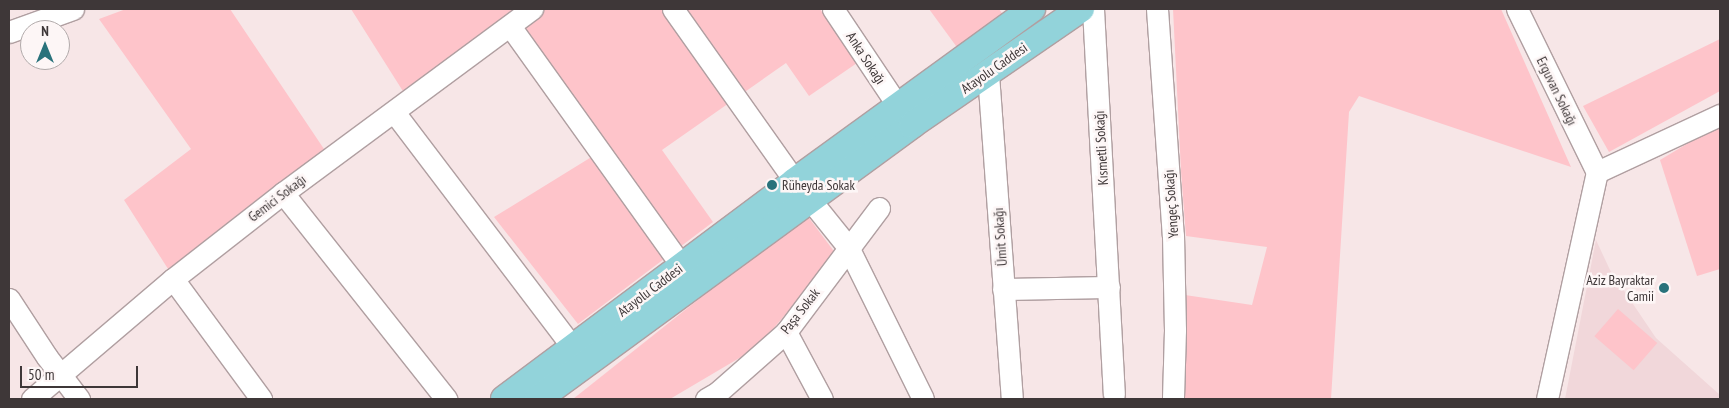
<!DOCTYPE html>
<meta charset="utf-8">
<style>
body{margin:0}
#map{position:relative;width:1729px;height:408px;overflow:hidden;background:#f7e6e7;font-family:"PT Sans Narrow",sans-serif}
div>[style]{position:absolute}
.built>*{inset:0;background:#f1d7da}
.green>*{inset:0;background:#fec4ca;transform-origin:0 0}
.roads{filter:drop-shadow(1px 0 #b09fa1) drop-shadow(-1px 0 #b09fa1) drop-shadow(0 1px #b09fa1) drop-shadow(0 -1px #b09fa1)}
.minor>*{height:21px;margin:-10.5px;padding:0 10.5px;transform-origin:10.5px;border-radius:10.5px;background:#fff}
.major>*{height:26px;margin:-13px;padding:0 13px;transform-origin:13px;border-radius:13px;background:#92d3da}
.dots>*{width:14px;height:14px;translate:-50% -50%;box-sizing:border-box;border:2px solid #fdf6f6;border-radius:50%}
span{translate:-50% -50%;white-space:nowrap;text-align:center;line-height:1.15;-webkit-text-stroke:5px #fdf6f6;paint-order:stroke}
.street-label{font-size:14px;color:#3e3738}
.poi-label{font-size:14px;color:#3e3738}
.left{translate:0 -50%;text-align:left}
.right{translate:-100% -50%;text-align:right}
.frame{position:absolute;inset:0;border:10px solid #3e3738;pointer-events:none}
.north{position:absolute;left:20px;top:20px;width:50px;height:50px;box-sizing:border-box;background:#fdf6f6;border:1px solid #b1aaaa;border-radius:50%;rotate:0deg;font-size:14px;font-weight:700;line-height:20px;text-align:center;color:#3e3738}
.north::after{content:'';display:block;margin:auto;width:18px;height:22px;background:#29727b;clip-path:polygon(50% 0,100% 100%,50% 72%,0 100%)}
.scale{position:absolute;left:20px;top:366px;width:118px;height:22px;box-sizing:border-box;border:2px solid #3e3738;border-top:0;padding-left:6px;font-size:15px;line-height:18px;white-space:nowrap;color:#3e3738;-webkit-text-stroke:4px #fdf6f6;paint-order:stroke}
</style>
<div id="map">
<div class="built">
<i style="clip-path:polygon(1596px 240px,1610px 270px,1656px 338px,1720px 395px,1720px 399px,1565px 399px)"></i>
</div>
<div class="green">
<i style="clip-path:polygon(126px 9px,230px 9px,326px 152px,170px 272px,124px 200px,191px 149px,99px 19px)"></i>
<i style="clip-path:polygon(351px 9px,820px 9px,857px 63px,809px 96px,786px 63px,662px 150px,713px 222px,578px 324px,494px 217px,606px 148px,510px 16px,406px 96px)"></i>
<i style="clip-path:polygon(929px 9px,999px 9px,1006px 19px,959px 50px)"></i>
<i style="clip-path:polygon(1173px 9px,1501px 9px,1571px 167px,1359px 96px,1349px 112px,1331px 399px,1176px 399px,1185px 295px,1252px 305px,1267px 247px,1186px 236px,1181px 171px)"></i>
<i style="clip-path:polygon(1720px 39px,1720px 91px,1609px 152px,1583px 106px)"></i>
<i style="clip-path:polygon(1720px 124px,1720px 269px,1697px 276px,1660px 160px)"></i>
<i style="clip-path:polygon(806px 214px,836px 254px,758px 347px,670px 399px,573px 399px)"></i>
<i style="left:1618px;top:309px;width:52px;height:36px;rotate:41deg"></i>
</div>
<div class="roads">
<div class="minor">
<i style="left:673px;top:9px;width:211px;rotate:54.7deg"></i>
<i style="left:795px;top:181px;width:85px;rotate:51.2deg"></i>
<i style="left:848px;top:247px;width:169px;rotate:63.7deg"></i>
<i style="left:833px;top:9px;width:117px;rotate:56.2deg"></i>
<i style="left:1093px;top:9px;width:386px;rotate:86.9deg"></i>
<i style="left:1157px;top:9px;width:227px;rotate:86deg"></i>
<i style="left:1173px;top:235px;width:95px;rotate:88.8deg"></i>
<i style="left:1175px;top:330px;width:69px;rotate:91.7deg"></i>
<i style="left:1517px;top:9px;width:182px;rotate:63.9deg"></i>
<i style="left:510px;top:26px;width:295px;rotate:54.4deg"></i>
<i style="left:9px;top:32px;width:68px;rotate:-19.8deg"></i>
<i style="left:988px;top:74px;width:326px;rotate:85.8deg"></i>
<i style="left:394px;top:112px;width:296px;rotate:52.8deg"></i>
<i style="left:283px;top:193px;width:263px;rotate:51.6deg"></i>
<i style="left:173px;top:279px;width:149px;rotate:53.7deg"></i>
<i style="left:1003px;top:289px;width:106px;rotate:-1.1deg"></i>
<i style="left:9px;top:299px;width:69px;rotate:56.8deg"></i>
<i style="left:47px;top:357px;width:53px;rotate:52.7deg"></i>
<i style="left:786px;top:332px;width:76px;rotate:61.8deg"></i>
<i style="left:32px;top:399px;width:185px;rotate:-40.4deg"></i>
<i style="left:173px;top:279px;width:140px;rotate:-38deg"></i>
<i style="left:283px;top:193px;width:310px;rotate:-36.5deg"></i>
<i style="left:706px;top:399px;width:14px;rotate:-30deg"></i>
<i style="left:718px;top:392px;width:91px;rotate:-41.4deg"></i>
<i style="left:786px;top:332px;width:155px;rotate:-53.1deg"></i>
<i style="left:1547px;top:399px;width:232px;rotate:-77.6deg"></i>
<i style="left:1597px;top:172px;width:136px;rotate:-24.9deg"></i>
</div>
<div class="major">
<i style="left:504px;top:399px;width:364px;rotate:-36.8deg"></i>
<i style="left:795px;top:181px;width:293px;rotate:-36deg"></i>
<i style="left:538px;top:399px;width:464px;rotate:-36.2deg"></i>
<i style="left:912px;top:125px;width:205px;rotate:-34.5deg"></i>
</div>
</div>
<div class="dots">
<i style="left:772px;top:185px;background:#29727b"></i>
<i style="left:1664px;top:288px;background:#29727b"></i>
</div>
<div class="street-label">
<span style="left:866px;top:58px;rotate:57deg">Anka Sokağı</span>
<span style="left:994px;top:68px;rotate:-35deg">Atayolu Caddesi</span>
<span style="left:1557px;top:91px;rotate:64deg">Erguvan Sokağı</span>
<span style="left:1101px;top:148px;rotate:-93deg">Kısmetli Sokağı</span>
<span style="left:277px;top:198px;rotate:-37deg">Gemici Sokağı</span>
<span style="left:1171px;top:204px;rotate:-94deg">Yengeç Sokağı</span>
<span style="left:1000px;top:237px;rotate:-94deg">Ümit Sokağı</span>
<span style="left:650px;top:290px;rotate:-37deg">Atayolu Caddesi</span>
<span style="left:800px;top:311px;rotate:-52deg">Paşa Sokak</span>
</div>
<div class="poi-label">
<span class="left" style="left:782px;top:185px">Rüheyda Sokak</span>
<span class="right" style="left:1654px;top:288px">Aziz Bayraktar<br>Camii</span>
</div>
<div class="frame"></div>
<div class="north">N</div>
<div class="scale">50 m</div>
</div>
